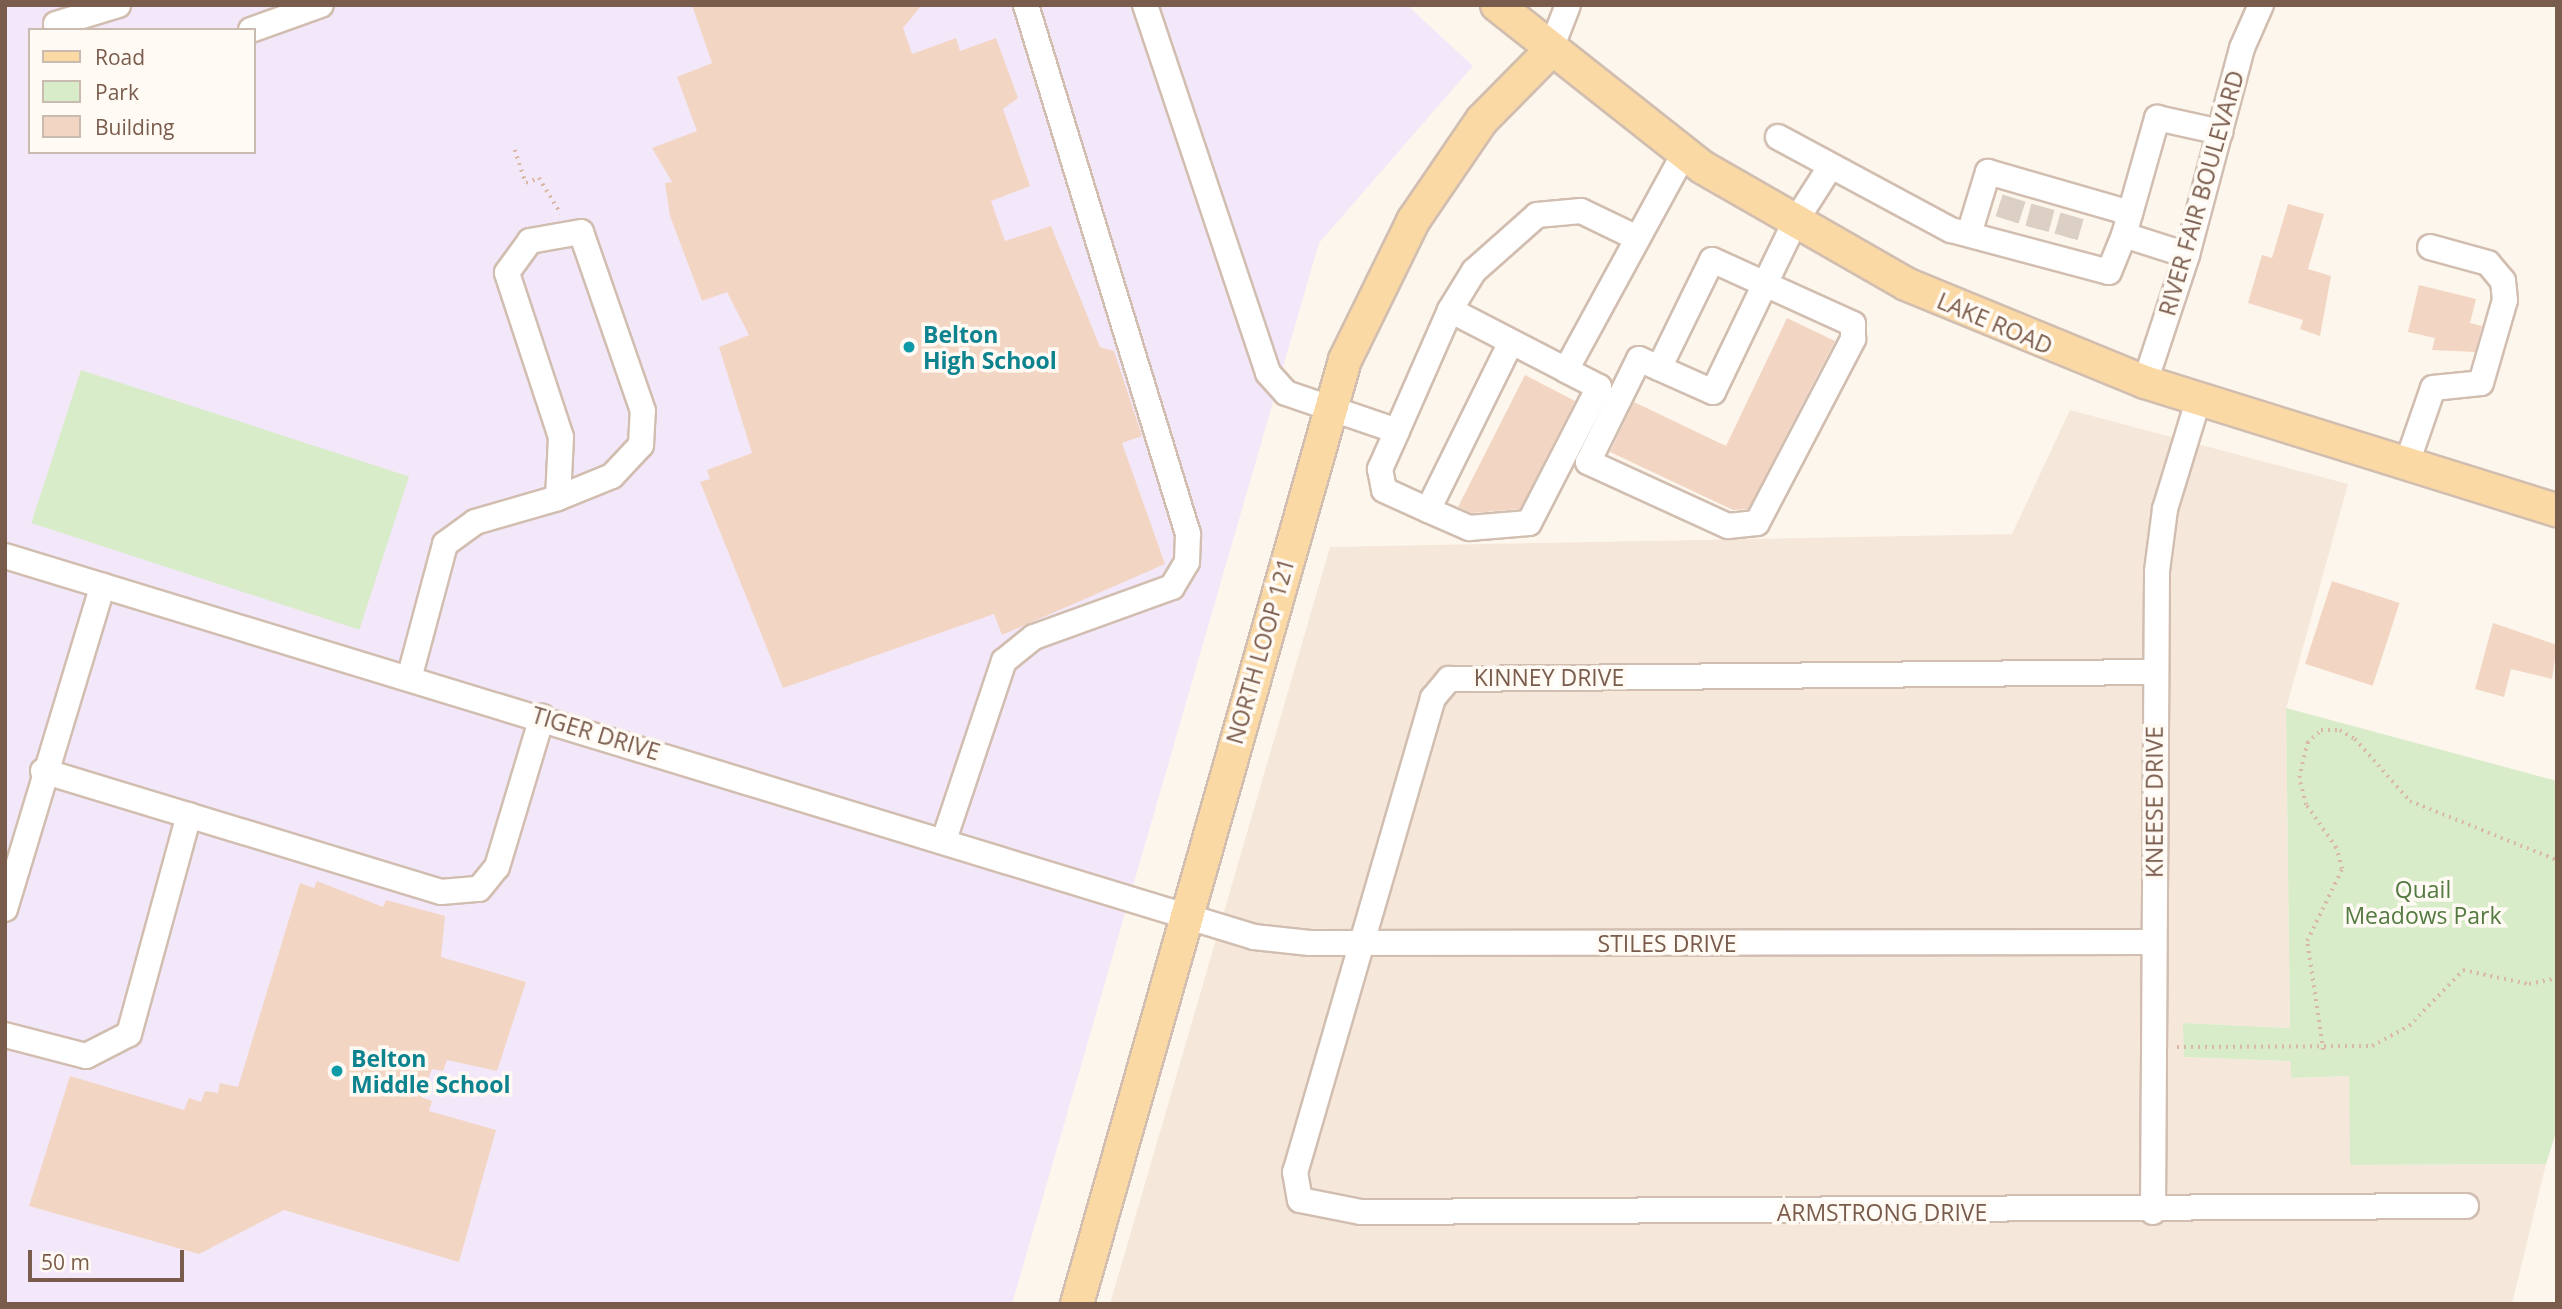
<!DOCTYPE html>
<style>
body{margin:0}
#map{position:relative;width:2562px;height:1309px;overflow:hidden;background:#fdf6ec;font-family:"Open Sans",sans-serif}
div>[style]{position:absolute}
.residential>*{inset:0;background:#f5e8da}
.education>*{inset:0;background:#f3e8fa}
.green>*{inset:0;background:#d8ecc9;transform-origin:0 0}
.building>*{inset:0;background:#f3d5c3;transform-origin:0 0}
.minor-tunnel>*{height:24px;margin-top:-12px;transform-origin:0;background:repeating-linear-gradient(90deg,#dcd0c4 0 24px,transparent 0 36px)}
.path>*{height:3.5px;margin-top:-1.75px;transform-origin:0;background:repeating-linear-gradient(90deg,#d9b8a5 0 2px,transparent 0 7px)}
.roads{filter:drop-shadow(2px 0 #d1beb0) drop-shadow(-2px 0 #d1beb0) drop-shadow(0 2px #d1beb0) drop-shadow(0 -2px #d1beb0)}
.minor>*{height:24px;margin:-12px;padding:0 12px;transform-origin:12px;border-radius:12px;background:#fff}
.major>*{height:32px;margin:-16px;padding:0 16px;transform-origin:16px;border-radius:16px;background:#fbd9a5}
.dots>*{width:19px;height:19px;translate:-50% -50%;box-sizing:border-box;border:4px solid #fffaf3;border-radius:50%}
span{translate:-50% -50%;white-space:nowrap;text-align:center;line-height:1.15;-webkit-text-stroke:7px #fffaf3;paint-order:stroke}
.street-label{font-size:23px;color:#7a5c4d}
.culture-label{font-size:23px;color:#0d838f;font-weight:700}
.left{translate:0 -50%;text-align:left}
.park-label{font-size:23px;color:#537a41}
.frame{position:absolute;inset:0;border:7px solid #7a5c4d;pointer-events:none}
.legend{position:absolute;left:28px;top:28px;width:228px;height:126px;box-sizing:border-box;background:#fffaf3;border:2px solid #cabbb1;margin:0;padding:9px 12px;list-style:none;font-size:21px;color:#7a5c4d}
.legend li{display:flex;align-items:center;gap:14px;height:35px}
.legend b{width:35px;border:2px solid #cabbb1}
.scale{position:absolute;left:28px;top:1250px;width:156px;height:32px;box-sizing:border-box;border:4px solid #7a5c4d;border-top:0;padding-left:9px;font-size:21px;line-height:24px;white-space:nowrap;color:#7a5c4d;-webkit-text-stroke:5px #fffaf3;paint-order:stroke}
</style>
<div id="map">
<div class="residential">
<i style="clip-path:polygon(2070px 410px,2348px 484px,2286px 709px,2290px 1028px,2184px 1023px,2184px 1057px,2291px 1061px,2292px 1078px,2349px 1076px,2351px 1165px,2546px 1164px,2512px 1304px,1110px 1304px,1330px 547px,2012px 534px)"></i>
</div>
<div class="education">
<i style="clip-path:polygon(evenodd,5px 5px,1407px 5px,1473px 66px,1319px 243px,1012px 1304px,5px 1304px,5px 5px,30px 30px,254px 30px,254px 152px,30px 152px,30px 30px)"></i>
</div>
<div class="green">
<i style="left:81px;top:370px;width:345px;height:161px;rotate:18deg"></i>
<i style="clip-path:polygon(2286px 708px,2557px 781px,2557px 1129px,2546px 1164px,2350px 1165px,2349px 1076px,2291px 1078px,2291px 1061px,2184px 1057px,2183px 1023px,2290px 1028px)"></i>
</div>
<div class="building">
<i style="clip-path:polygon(692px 5px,922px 5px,903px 28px,912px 54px,956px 38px,960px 51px,996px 38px,1018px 98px,1003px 109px,1030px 186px,991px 201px,1005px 241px,1051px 226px,1100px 347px,1114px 351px,1142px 436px,1122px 443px,1165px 564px,1002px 635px,994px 614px,783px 688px,700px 482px,710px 479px,707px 470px,752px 453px,719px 347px,749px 335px,727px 292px,702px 301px,670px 216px,665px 183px,672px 182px,652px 148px,697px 131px,677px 77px,712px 63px)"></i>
<i style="clip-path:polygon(2288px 204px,2324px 214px,2308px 269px,2331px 276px,2320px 336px,2300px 329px,2303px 320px,2248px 303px,2262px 255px,2272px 258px)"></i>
<i style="clip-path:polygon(2419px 285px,2476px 299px,2470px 323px,2482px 326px,2475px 352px,2432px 350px,2435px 338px,2408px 332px)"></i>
<i style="clip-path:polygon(1787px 318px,1835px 341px,1748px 509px,1733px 510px,1610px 452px,1634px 402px,1726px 446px)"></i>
<i style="clip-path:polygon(1525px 375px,1575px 401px,1520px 509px,1472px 513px,1458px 507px)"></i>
<i style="left:2332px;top:581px;width:71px;height:87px;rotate:18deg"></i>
<i style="clip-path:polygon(2493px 623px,2557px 645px,2552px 679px,2511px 669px,2504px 697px,2475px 689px)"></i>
<i style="clip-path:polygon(317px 881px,383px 907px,386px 900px,445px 916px,441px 957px,526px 982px,497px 1071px,447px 1060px,443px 1071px,432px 1069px,421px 1097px,432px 1101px,429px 1111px,496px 1130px,459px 1262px,284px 1210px,199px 1254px,29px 1206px,70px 1076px,184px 1110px,189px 1098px,201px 1102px,205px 1091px,218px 1093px,220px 1083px,238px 1087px,300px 883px,314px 888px)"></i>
</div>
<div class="minor-tunnel">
<i style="left:2007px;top:220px;width:23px;rotate:-72deg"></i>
<i style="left:2037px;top:229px;width:23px;rotate:-75deg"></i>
<i style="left:2066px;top:237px;width:22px;rotate:-74deg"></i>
</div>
<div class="path">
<i style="left:515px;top:150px;width:35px;rotate:72deg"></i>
<i style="left:526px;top:183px;width:14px;rotate:-21deg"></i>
<i style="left:539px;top:178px;width:42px;rotate:58.6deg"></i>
<i style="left:2177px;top:1047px;width:195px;rotate:-0.3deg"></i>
<i style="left:2372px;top:1046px;width:42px;rotate:-28.4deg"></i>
<i style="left:2409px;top:1026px;width:78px;rotate:-46deg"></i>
<i style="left:2463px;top:970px;width:67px;rotate:12deg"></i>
<i style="left:2529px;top:984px;width:29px;rotate:-12deg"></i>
<i style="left:2323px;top:1050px;width:110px;rotate:-98.4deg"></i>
<i style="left:2307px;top:941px;width:80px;rotate:-64.1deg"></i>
<i style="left:2342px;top:869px;width:22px;rotate:-106deg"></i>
<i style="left:2336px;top:848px;width:52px;rotate:-124.9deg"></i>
<i style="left:2306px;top:805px;width:28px;rotate:-105deg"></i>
<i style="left:2299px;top:778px;width:36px;rotate:-77deg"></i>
<i style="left:2307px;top:743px;width:19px;rotate:-43deg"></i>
<i style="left:2321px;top:730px;width:19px"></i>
<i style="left:2340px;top:730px;width:17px;rotate:31deg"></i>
<i style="left:2355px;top:739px;width:83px;rotate:48.4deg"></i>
<i style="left:2410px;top:801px;width:158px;rotate:21.9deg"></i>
</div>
<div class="roads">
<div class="minor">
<i style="left:1145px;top:5px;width:388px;rotate:71.5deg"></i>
<i style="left:1268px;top:373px;width:27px;rotate:48deg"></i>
<i style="left:1286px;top:393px;width:117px;rotate:18.9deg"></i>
<i style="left:1397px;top:431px;width:132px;rotate:-66.3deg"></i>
<i style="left:1450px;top:310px;width:131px;rotate:27.3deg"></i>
<i style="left:1566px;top:370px;width:246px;rotate:-61.4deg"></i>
<i style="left:58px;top:30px;width:6px;rotate:-108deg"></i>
<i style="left:56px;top:24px;width:65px;rotate:-17deg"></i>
<i style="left:251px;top:30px;width:74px;rotate:-19.7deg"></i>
<i style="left:1550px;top:51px;width:49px;rotate:-68.6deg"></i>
<i style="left:1778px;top:137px;width:196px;rotate:28.3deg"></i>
<i style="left:1951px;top:230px;width:163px;rotate:14.9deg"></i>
<i style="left:2109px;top:272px;width:40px;rotate:-68deg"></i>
<i style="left:1969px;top:234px;width:65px;rotate:-73deg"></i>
<i style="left:1988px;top:172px;width:148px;rotate:16.1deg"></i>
<i style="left:2187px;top:255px;width:66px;rotate:-162.4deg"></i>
<i style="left:2124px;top:235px;width:122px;rotate:-74.2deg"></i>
<i style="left:2157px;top:118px;width:65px;rotate:12.5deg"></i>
<i style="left:1450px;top:310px;width:46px;rotate:-58.4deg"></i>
<i style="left:1474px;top:271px;width:84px;rotate:-41.6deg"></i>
<i style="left:1537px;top:215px;width:44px;rotate:-5.2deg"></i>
<i style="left:1581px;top:211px;width:62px;rotate:25.7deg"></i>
<i style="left:1659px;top:368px;width:22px;rotate:-156deg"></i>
<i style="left:1639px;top:359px;width:115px;rotate:116.3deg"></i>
<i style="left:1588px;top:462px;width:154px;rotate:24.6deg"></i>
<i style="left:1728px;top:526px;width:29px;rotate:-6deg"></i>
<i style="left:1757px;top:523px;width:208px;rotate:-62.4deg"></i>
<i style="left:1853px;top:339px;width:15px;rotate:-90deg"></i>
<i style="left:1853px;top:324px;width:97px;rotate:-155.6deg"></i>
<i style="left:1765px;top:284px;width:58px;rotate:-155.6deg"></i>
<i style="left:1712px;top:260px;width:120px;rotate:116.1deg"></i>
<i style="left:1659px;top:368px;width:59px;rotate:24deg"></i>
<i style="left:1713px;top:392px;width:120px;rotate:-64.3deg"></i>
<i style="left:1765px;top:284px;width:69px;rotate:-64.2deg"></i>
<i style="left:1795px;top:222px;width:65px;rotate:-57.5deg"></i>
<i style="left:2145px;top:382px;width:134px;rotate:-71.7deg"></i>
<i style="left:2187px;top:255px;width:214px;rotate:-75.1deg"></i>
<i style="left:2242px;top:48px;width:47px;rotate:-66.2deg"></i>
<i style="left:1397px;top:431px;width:42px;rotate:114.1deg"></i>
<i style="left:1380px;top:469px;width:21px;rotate:79deg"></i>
<i style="left:1384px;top:490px;width:48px;rotate:24.4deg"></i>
<i style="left:1428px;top:510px;width:187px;rotate:-63.7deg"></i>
<i style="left:2407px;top:463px;width:79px;rotate:-70.9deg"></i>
<i style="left:2433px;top:388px;width:48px;rotate:-5.9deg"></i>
<i style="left:2481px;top:383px;width:86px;rotate:-73.9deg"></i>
<i style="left:2505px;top:300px;width:19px;rotate:-96deg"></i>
<i style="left:2503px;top:281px;width:23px;rotate:-130deg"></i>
<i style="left:2488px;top:263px;width:60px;rotate:-164.6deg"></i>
<i style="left:1428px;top:510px;width:45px;rotate:23.7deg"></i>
<i style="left:1469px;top:528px;width:60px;rotate:-4.8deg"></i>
<i style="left:1529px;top:523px;width:153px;rotate:-62.8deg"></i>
<i style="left:1599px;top:387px;width:37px;rotate:-153deg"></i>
<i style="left:5px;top:556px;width:1306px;rotate:16.96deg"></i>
<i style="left:1254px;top:937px;width:56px;rotate:6.1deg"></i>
<i style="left:1310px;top:943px;width:842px;rotate:-0.07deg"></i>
<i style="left:2155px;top:672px;width:706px;rotate:179.43deg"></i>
<i style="left:1449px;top:679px;width:25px;rotate:130deg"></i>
<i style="left:1433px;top:698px;width:494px;rotate:106.2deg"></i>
<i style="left:1295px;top:1172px;width:28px;rotate:80deg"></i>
<i style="left:1300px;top:1200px;width:62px;rotate:11.1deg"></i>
<i style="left:1361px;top:1212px;width:1105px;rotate:-0.31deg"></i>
<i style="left:410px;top:675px;width:136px;rotate:-75deg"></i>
<i style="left:445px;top:544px;width:37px;rotate:-36deg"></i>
<i style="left:475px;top:522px;width:86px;rotate:-16.1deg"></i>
<i style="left:558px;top:498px;width:58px;rotate:-22.2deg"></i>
<i style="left:612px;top:476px;width:42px;rotate:-46.9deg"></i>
<i style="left:641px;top:445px;width:34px;rotate:-87deg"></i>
<i style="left:643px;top:411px;width:189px;rotate:-109.1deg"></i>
<i style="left:581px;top:232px;width:52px;rotate:170deg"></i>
<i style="left:530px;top:241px;width:39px;rotate:126deg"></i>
<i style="left:507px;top:273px;width:173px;rotate:71.8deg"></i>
<i style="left:561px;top:437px;width:61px;rotate:92.8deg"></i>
<i style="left:43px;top:771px;width:416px;rotate:16.9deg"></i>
<i style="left:441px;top:892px;width:38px;rotate:-5deg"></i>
<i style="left:479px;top:889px;width:28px;rotate:-51deg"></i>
<i style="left:497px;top:867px;width:157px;rotate:-73.3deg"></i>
<i style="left:944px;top:840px;width:189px;rotate:-71.5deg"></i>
<i style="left:1004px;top:661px;width:38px;rotate:-39deg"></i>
<i style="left:1034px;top:637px;width:147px;rotate:-19.9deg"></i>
<i style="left:1172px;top:587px;width:29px;rotate:-59deg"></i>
<i style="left:1187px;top:562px;width:28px;rotate:-88deg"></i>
<i style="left:1188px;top:534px;width:553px;rotate:-107.03deg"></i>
<i style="left:5px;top:909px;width:338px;rotate:-73.2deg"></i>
<i style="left:5px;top:1035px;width:84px;rotate:14.5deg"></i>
<i style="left:86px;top:1056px;width:48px;rotate:-27.1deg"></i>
<i style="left:129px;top:1034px;width:227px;rotate:-74.7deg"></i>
<i style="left:2153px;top:1212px;width:641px;rotate:-89.64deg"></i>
<i style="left:2157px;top:571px;width:63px;rotate:-82.6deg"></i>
<i style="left:2165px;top:509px;width:116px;rotate:-73deg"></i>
</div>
<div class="major">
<i style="left:1497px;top:5px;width:261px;rotate:38.3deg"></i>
<i style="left:1702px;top:167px;width:235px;rotate:29.8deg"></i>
<i style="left:1906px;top:284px;width:258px;rotate:22.3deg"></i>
<i style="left:2145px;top:382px;width:431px;rotate:17.3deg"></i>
<i style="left:1077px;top:1304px;width:981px;rotate:-74.15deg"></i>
<i style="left:1345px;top:360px;width:155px;rotate:-63.9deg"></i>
<i style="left:1413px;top:221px;width:122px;rotate:-55.7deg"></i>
<i style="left:1482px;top:120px;width:97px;rotate:-45.4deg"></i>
</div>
</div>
<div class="dots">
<i style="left:909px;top:347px;background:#0f9aa8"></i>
<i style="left:337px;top:1071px;background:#0f9aa8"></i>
</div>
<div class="street-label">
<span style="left:2201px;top:193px;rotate:-74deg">RIVER FAIR BOULEVARD</span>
<span style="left:1995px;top:323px;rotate:23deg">LAKE ROAD</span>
<span style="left:1260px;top:651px;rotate:-74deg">NORTH LOOP 121</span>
<span style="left:1549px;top:677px">KINNEY DRIVE</span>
<span style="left:596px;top:733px;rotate:17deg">TIGER DRIVE</span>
<span style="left:2154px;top:802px;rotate:-90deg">KNEESE DRIVE</span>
<span style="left:1667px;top:943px">STILES DRIVE</span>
<span style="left:1882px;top:1212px">ARMSTRONG DRIVE</span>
</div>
<div class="culture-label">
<span class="left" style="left:923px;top:347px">Belton<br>High School</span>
<span class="left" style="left:351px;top:1071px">Belton<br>Middle School</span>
</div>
<div class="park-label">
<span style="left:2423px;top:902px">Quail<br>Meadows Park</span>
</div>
<div class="frame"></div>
<ul class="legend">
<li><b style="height:9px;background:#fbd9a5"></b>Road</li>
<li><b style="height:19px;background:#d8ecc9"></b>Park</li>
<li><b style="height:19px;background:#f3d5c3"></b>Building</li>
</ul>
<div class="scale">50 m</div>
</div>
